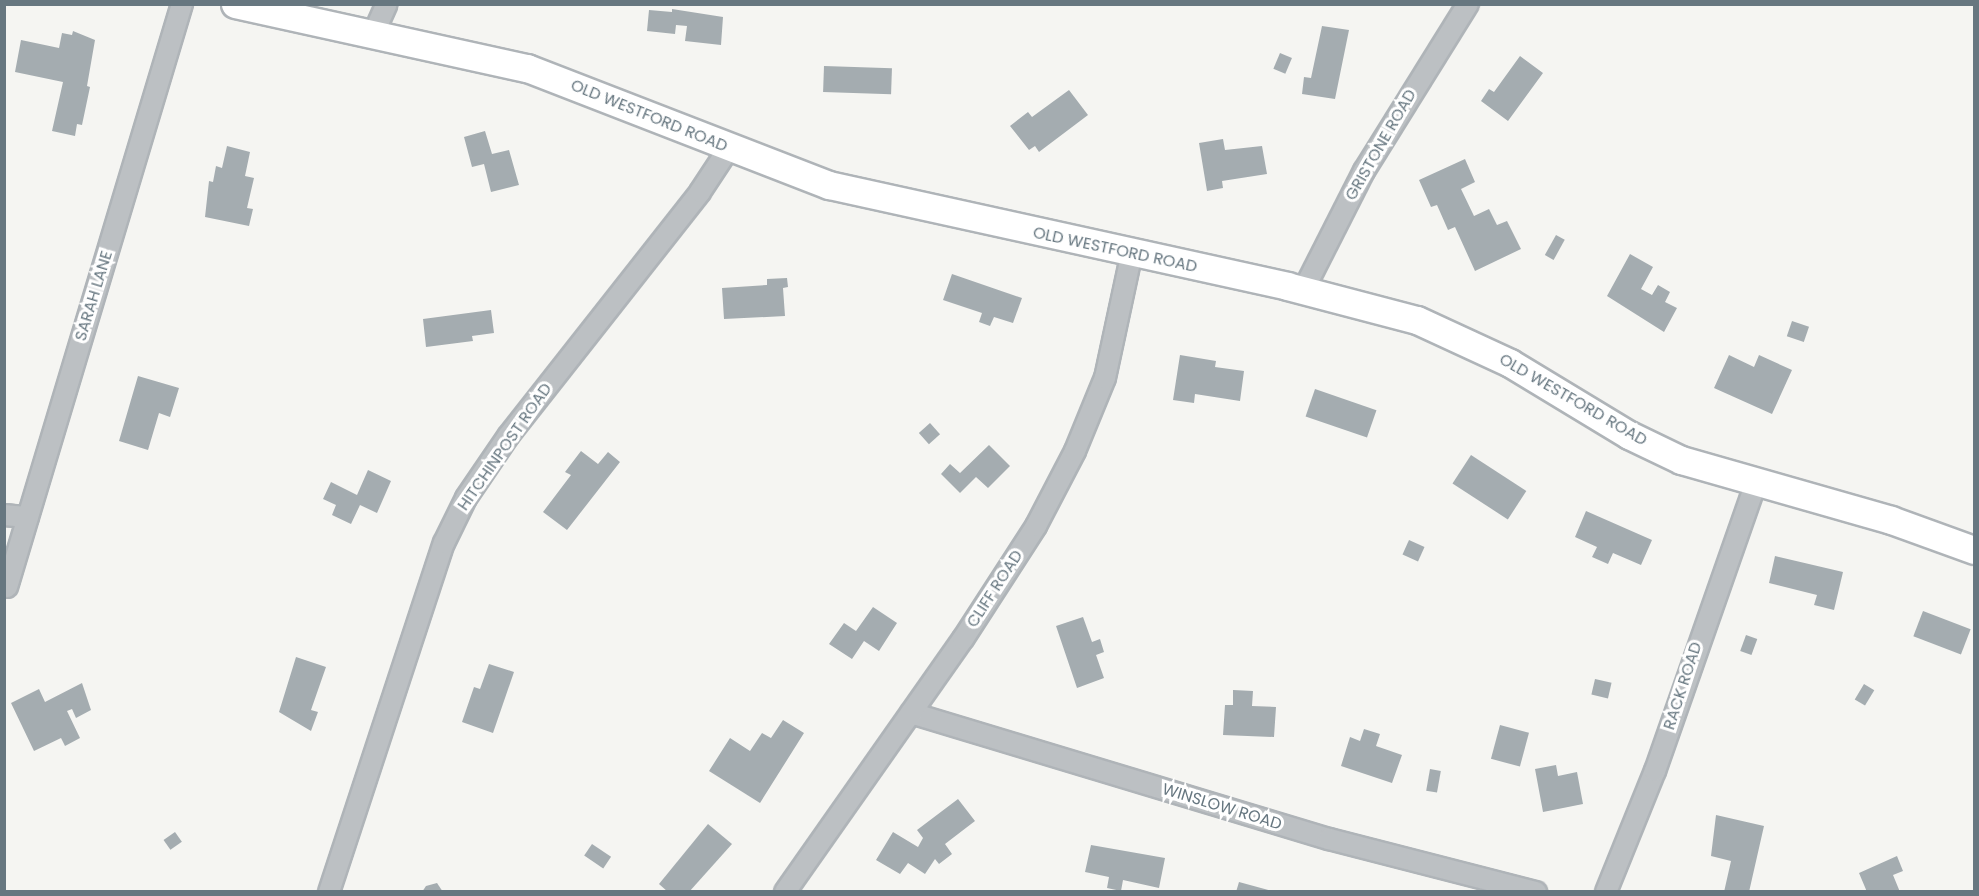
<!DOCTYPE html>
<style>
body{margin:0}
#map{position:relative;width:1979px;height:896px;overflow:hidden;background:#f5f5f2;font-family:Poppins,sans-serif}
div>[style]{position:absolute}
.building>*{inset:0;background:#a4acb0;transform-origin:0 0}
.roads{filter:drop-shadow(2px 0 #afb4b8) drop-shadow(-2px 0 #afb4b8) drop-shadow(0 2px #afb4b8) drop-shadow(0 -2px #afb4b8)}
.street>*{height:20px;margin:-10px;padding:0 10px;transform-origin:10px;border-radius:10px;background:#bcc0c3}
.secondary>*{height:27px;margin:-13.5px;padding:0 13.5px;transform-origin:13.5px;border-radius:13.5px;background:#fff}
span{translate:-50% -50%;white-space:nowrap;text-align:center;line-height:1.15;-webkit-text-stroke:6px #fff;paint-order:stroke}
.street-label{font-size:16px;color:#677780}
.frame{position:absolute;inset:0;border:6px solid #677780;pointer-events:none}
</style>
<div id="map">
<div class="building">
<i style="clip-path:polygon(672px 9px,723px 17px,721px 45px,685px 41px,687px 26px,676px 25px,675px 34px,647px 31px,649px 10px,672px 12px)"></i>
<i style="clip-path:polygon(1322px 26px,1349px 30px,1335px 99px,1302px 94px,1304px 77px,1311px 78px)"></i>
<i style="clip-path:polygon(73px 31px,95px 40px,87px 86px,90px 87px,82px 125px,77px 124px,75px 136px,52px 131px,63px 82px,15px 72px,21px 40px,59px 48px,62px 33px,72px 35px)"></i>
<i style="left:1280px;top:53px;width:13px;height:17px;rotate:23deg"></i>
<i style="clip-path:polygon(1520px 56px,1543px 73px,1508px 121px,1481px 101px,1489px 89px,1494px 92px)"></i>
<i style="left:824px;top:66px;width:68px;height:26px;rotate:2deg"></i>
<i style="clip-path:polygon(1069px 90px,1088px 115px,1039px 152px,1035px 146px,1029px 150px,1010px 126px,1028px 112px,1032px 117px)"></i>
<i style="clip-path:polygon(485px 131px,492px 154px,509px 150px,519px 185px,491px 192px,484px 164px,472px 167px,464px 137px)"></i>
<i style="clip-path:polygon(1223px 139px,1225px 150px,1262px 146px,1267px 174px,1222px 181px,1223px 188px,1207px 191px,1199px 143px)"></i>
<i style="clip-path:polygon(227px 146px,250px 152px,245px 176px,254px 178px,247px 208px,253px 209px,249px 226px,205px 217px,209px 181px,213px 182px,216px 166px,222px 168px)"></i>
<i style="clip-path:polygon(1465px 159px,1475px 182px,1461px 189px,1474px 216px,1489px 209px,1497px 225px,1507px 221px,1521px 249px,1475px 271px,1455px 227px,1448px 230px,1437px 205px,1431px 207px,1419px 180px)"></i>
<i style="left:1556px;top:235px;width:10px;height:23px;rotate:29deg"></i>
<i style="clip-path:polygon(1630px 254px,1653px 267px,1641px 289px,1652px 295px,1658px 285px,1670px 292px,1665px 302px,1677px 308px,1664px 332px,1607px 296px)"></i>
<i style="clip-path:polygon(952px 274px,1022px 298px,1013px 323px,994px 317px,990px 326px,979px 322px,982px 313px,943px 300px)"></i>
<i style="clip-path:polygon(787px 278px,788px 287px,783px 288px,785px 316px,724px 319px,722px 288px,767px 285px,767px 279px)"></i>
<i style="clip-path:polygon(491px 310px,494px 333px,472px 336px,473px 341px,426px 347px,423px 319px)"></i>
<i style="left:1792px;top:321px;width:18px;height:16px;rotate:19deg"></i>
<i style="clip-path:polygon(1180px 355px,1216px 361px,1215px 367px,1244px 371px,1240px 401px,1195px 394px,1194px 403px,1173px 400px)"></i>
<i style="clip-path:polygon(1729px 355px,1754px 367px,1759px 355px,1792px 370px,1772px 414px,1714px 388px)"></i>
<i style="clip-path:polygon(138px 376px,179px 388px,170px 417px,159px 413px,148px 450px,119px 441px)"></i>
<i style="left:1315px;top:389px;width:65px;height:29px;rotate:19deg"></i>
<i style="left:930px;top:423px;width:15px;height:15px;rotate:48deg"></i>
<i style="clip-path:polygon(989px 445px,1010px 466px,988px 488px,976px 477px,960px 493px,941px 474px,950px 464px,960px 473px)"></i>
<i style="clip-path:polygon(581px 451px,598px 464px,608px 452px,620px 462px,567px 530px,543px 512px,571px 475px,565px 472px)"></i>
<i style="left:1471px;top:455px;width:66px;height:34px;rotate:33deg"></i>
<i style="clip-path:polygon(368px 470px,391px 481px,377px 513px,360px 505px,351px 524px,332px 515px,336px 505px,323px 499px,331px 482px,357px 495px)"></i>
<i style="clip-path:polygon(1586px 511px,1652px 540px,1641px 565px,1613px 553px,1608px 564px,1592px 557px,1597px 547px,1575px 537px)"></i>
<i style="left:1409px;top:540px;width:17px;height:16px;rotate:24deg"></i>
<i style="clip-path:polygon(1775px 556px,1843px 572px,1834px 610px,1814px 605px,1817px 595px,1769px 583px)"></i>
<i style="clip-path:polygon(873px 607px,897px 623px,879px 651px,864px 641px,852px 659px,829px 644px,844px 623px,856px 631px)"></i>
<i style="left:1923px;top:611px;width:51px;height:27px;rotate:21deg"></i>
<i style="clip-path:polygon(1083px 617px,1092px 642px,1100px 639px,1104px 652px,1096px 655px,1104px 678px,1077px 688px,1056px 626px)"></i>
<i style="left:1746px;top:635px;width:12px;height:17px;rotate:20deg"></i>
<i style="clip-path:polygon(296px 657px,326px 667px,311px 710px,318px 712px,311px 731px,279px 712px)"></i>
<i style="clip-path:polygon(489px 664px,514px 672px,493px 733px,462px 722px,474px 687px,480px 689px)"></i>
<i style="left:1595px;top:679px;width:17px;height:16px;rotate:13deg"></i>
<i style="clip-path:polygon(82px 683px,91px 710px,76px 718px,72px 709px,67px 711px,80px 738px,65px 746px,61px 738px,34px 751px,11px 703px,39px 689px,45px 702px)"></i>
<i style="left:1864px;top:684px;width:12px;height:18px;rotate:31deg"></i>
<i style="clip-path:polygon(1233px 690px,1253px 691px,1252px 706px,1276px 707px,1274px 737px,1223px 735px,1225px 705px,1233px 705px)"></i>
<i style="clip-path:polygon(783px 720px,804px 733px,760px 803px,709px 771px,730px 738px,750px 751px,762px 733px,771px 738px)"></i>
<i style="left:1500px;top:725px;width:30px;height:35px;rotate:15deg"></i>
<i style="clip-path:polygon(1364px 729px,1380px 734px,1376px 746px,1402px 755px,1392px 783px,1341px 766px,1350px 737px,1360px 741px)"></i>
<i style="clip-path:polygon(1556px 765px,1558px 776px,1577px 772px,1583px 804px,1543px 812px,1535px 769px)"></i>
<i style="left:1430px;top:769px;width:11px;height:22px;rotate:10deg"></i>
<i style="clip-path:polygon(958px 799px,975px 821px,945px 844px,952px 854px,939px 864px,935px 859px,925px 874px,908px 863px,900px 874px,876px 860px,893px 832px,918px 847px,923px 838px,917px 830px)"></i>
<i style="clip-path:polygon(1716px 815px,1764px 826px,1749px 892px,1724px 892px,1731px 861px,1711px 856px)"></i>
<i style="clip-path:polygon(708px 824px,732px 844px,689px 892px,668px 892px,659px 884px)"></i>
<i style="left:175px;top:832px;width:12px;height:14px;rotate:55deg"></i>
<i style="left:592px;top:844px;width:23px;height:14px;rotate:34deg"></i>
<i style="clip-path:polygon(1091px 845px,1165px 858px,1159px 888px,1123px 880px,1121px 891px,1107px 888px,1109px 877px,1085px 872px)"></i>
<i style="clip-path:polygon(1897px 856px,1903px 871px,1893px 875px,1900px 892px,1867px 892px,1859px 873px)"></i>
<i style="clip-path:polygon(1239px 882px,1272px 891px,1272px 892px,1236px 892px)"></i>
<i style="clip-path:polygon(437px 883px,443px 892px,422px 892px,426px 886px)"></i>
</div>
<div class="roads">
<div class="street">
<i style="left:372px;top:37px;width:36px;rotate:-66deg"></i>
<i style="left:1303px;top:291px;width:135px;rotate:-63.1deg"></i>
<i style="left:1364px;top:171px;width:197px;rotate:-58.1deg"></i>
<i style="left:4px;top:515px;width:24px;rotate:5deg"></i>
<i style="left:7px;top:587px;width:609px;rotate:-73.29deg"></i>
<i style="left:911px;top:713px;width:437px;rotate:16.8deg"></i>
<i style="left:1329px;top:839px;width:214px;rotate:14.4deg"></i>
<i style="left:329px;top:892px;width:367px;rotate:-71.8deg"></i>
<i style="left:444px;top:543px;width:50px;rotate:-63.9deg"></i>
<i style="left:466px;top:498px;width:76px;rotate:-55.7deg"></i>
<i style="left:509px;top:435px;width:309px;rotate:-51.8deg"></i>
<i style="left:700px;top:192px;width:53px;rotate:-56.6deg"></i>
<i style="left:785px;top:892px;width:309px;rotate:-54.9deg"></i>
<i style="left:963px;top:639px;width:135px;rotate:-57.1deg"></i>
<i style="left:1036px;top:526px;width:85px;rotate:-62.5deg"></i>
<i style="left:1075px;top:451px;width:79px;rotate:-67.7deg"></i>
<i style="left:1105px;top:378px;width:129px;rotate:-77.9deg"></i>
<i style="left:1606px;top:892px;width:131px;rotate:-68deg"></i>
<i style="left:1655px;top:771px;width:308px;rotate:-70.7deg"></i>
</div>
<div class="secondary">
<i style="left:235px;top:4px;width:299px;rotate:12.4deg"></i>
<i style="left:527px;top:68px;width:324px;rotate:21.2deg"></i>
<i style="left:829px;top:185px;width:469px;rotate:12.4deg"></i>
<i style="left:1287px;top:286px;width:134px;rotate:14.7deg"></i>
<i style="left:1417px;top:320px;width:102px;rotate:24.8deg"></i>
<i style="left:1510px;top:363px;width:139px;rotate:31.2deg"></i>
<i style="left:1629px;top:435px;width:58px;rotate:25.7deg"></i>
<i style="left:1681px;top:460px;width:218px;rotate:15.9deg"></i>
<i style="left:1891px;top:520px;width:88px;rotate:19.9deg"></i>
</div>
</div>
<div class="street-label">
<span style="left:649px;top:116px;rotate:22deg">OLD WESTFORD ROAD</span>
<span style="left:1381px;top:145px;rotate:-60deg">GRISTONE ROAD</span>
<span style="left:1115px;top:250px;rotate:12deg">OLD WESTFORD ROAD</span>
<span style="left:94px;top:296px;rotate:-73deg">SARAH LANE</span>
<span style="left:1573px;top:400px;rotate:30deg">OLD WESTFORD ROAD</span>
<span style="left:505px;top:447px;rotate:-55deg">HITCHINPOST ROAD</span>
<span style="left:995px;top:589px;rotate:-57deg">CLIFF ROAD</span>
<span style="left:1683px;top:686px;rotate:-72deg">RACK ROAD</span>
<span style="left:1222px;top:807px;rotate:17deg">WINSLOW ROAD</span>
</div>
<div class="frame"></div>
</div>
